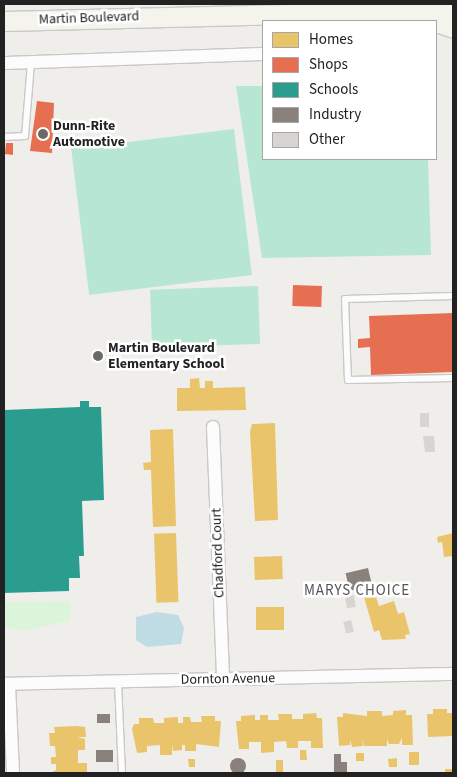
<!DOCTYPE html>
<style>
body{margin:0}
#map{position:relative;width:457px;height:777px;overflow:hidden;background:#f0eeeb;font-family:"Source Sans 3",sans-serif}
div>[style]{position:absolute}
.park>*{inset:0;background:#daf5da}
.pitch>*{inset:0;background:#b7e6d2;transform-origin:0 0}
.water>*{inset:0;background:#bfdbe3}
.homes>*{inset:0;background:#e9c46a;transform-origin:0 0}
.shops>*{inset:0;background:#e76f51;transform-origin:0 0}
.schools>*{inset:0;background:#2a9d8f}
.industry>*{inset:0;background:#8a817c;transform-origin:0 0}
.round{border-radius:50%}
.building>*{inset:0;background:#d7d4d2;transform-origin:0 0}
.roads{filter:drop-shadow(1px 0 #c9c8c7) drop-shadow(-1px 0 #c9c8c7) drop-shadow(0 1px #c9c8c7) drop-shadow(0 -1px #c9c8c7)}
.lane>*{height:6px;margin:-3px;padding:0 3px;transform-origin:3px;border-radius:3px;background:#fdfcfc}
.street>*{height:12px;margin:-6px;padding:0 6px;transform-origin:6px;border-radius:6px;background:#fdfcfc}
.secondary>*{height:19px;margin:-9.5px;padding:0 9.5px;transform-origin:9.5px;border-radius:9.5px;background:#f4f4ed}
.dots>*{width:14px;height:14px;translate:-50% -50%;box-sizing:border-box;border:2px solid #fff;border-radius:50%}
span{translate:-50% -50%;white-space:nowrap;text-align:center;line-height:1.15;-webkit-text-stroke:5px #fff;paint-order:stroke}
.street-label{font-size:14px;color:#222}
.poi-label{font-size:14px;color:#222;font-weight:700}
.left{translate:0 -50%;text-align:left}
.neighbourhood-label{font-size:15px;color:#555;letter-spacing:1px}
.frame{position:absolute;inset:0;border:5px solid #222;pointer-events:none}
.legend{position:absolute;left:262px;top:20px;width:175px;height:140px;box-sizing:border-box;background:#fff;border:1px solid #a7a7a7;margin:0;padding:6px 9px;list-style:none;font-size:15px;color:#222}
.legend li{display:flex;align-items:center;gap:10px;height:25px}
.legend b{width:25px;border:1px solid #a7a7a7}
</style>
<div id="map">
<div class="park">
<i style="clip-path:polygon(70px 601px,70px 620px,28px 631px,4px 628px,4px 602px)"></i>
</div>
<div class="pitch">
<i style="clip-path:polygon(236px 86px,263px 86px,263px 159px,428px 159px,431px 255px,262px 258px)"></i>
<i style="left:234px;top:129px;width:147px;height:164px;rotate:83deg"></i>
<i style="left:258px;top:286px;width:58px;height:108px;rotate:88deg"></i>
</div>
<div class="water">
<i style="clip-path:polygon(157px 612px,178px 615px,184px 628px,181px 644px,147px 647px,136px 640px,136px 617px)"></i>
</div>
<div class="homes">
<i style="clip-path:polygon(199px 378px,200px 388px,205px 388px,205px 381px,213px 381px,213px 388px,245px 387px,246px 410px,177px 411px,177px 388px,190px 388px,190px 379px)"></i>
<i style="clip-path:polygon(275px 423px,278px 520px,255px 521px,250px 432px,252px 424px)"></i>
<i style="clip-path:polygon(173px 429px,176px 526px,153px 527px,151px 470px,144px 470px,143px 463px,151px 462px,150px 430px)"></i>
<i style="left:176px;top:533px;width:69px;height:22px;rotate:88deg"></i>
<i style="clip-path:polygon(453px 533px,453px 556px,444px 557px,442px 542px,438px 543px,437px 537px)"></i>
<i style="left:282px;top:556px;width:23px;height:28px;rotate:88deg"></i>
<i style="clip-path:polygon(375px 594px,379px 606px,394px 601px,398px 614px,404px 612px,410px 634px,405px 635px,406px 639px,382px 640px,379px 630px,374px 632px,364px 597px)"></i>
<i style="left:284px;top:607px;width:23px;height:28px;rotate:90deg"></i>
<i style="clip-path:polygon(433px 709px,447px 709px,447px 713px,453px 713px,453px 736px,428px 737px,427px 714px,433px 714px)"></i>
<i style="clip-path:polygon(406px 710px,406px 715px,412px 715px,413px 745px,402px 745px,402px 738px,399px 744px,389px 744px,387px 739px,387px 746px,364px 746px,362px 739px,363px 746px,352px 747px,350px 740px,350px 745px,339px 746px,337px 717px,343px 717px,343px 713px,367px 716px,367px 711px,382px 711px,382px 716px,393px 715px,393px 711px)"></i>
<i style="clip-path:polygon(316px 713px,317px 718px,322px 718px,323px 748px,311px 748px,311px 741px,298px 741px,298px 748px,287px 748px,286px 741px,274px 742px,274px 752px,261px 753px,261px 742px,249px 742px,249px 749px,239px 749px,236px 721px,241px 721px,241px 716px,255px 715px,255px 720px,260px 720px,260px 715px,268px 715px,268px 720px,279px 720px,278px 714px,292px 714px,292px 719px,303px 719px,303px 714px)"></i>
<i style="clip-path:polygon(201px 716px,215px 716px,215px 721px,221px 721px,219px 747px,196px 744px,196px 751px,185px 751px,185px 745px,182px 745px,182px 750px,173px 751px,172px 745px,172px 755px,160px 755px,160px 745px,147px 746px,147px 752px,137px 753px,132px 729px,134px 724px,139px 724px,139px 718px,153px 718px,154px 723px,164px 723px,164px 718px,178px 717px,178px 723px,183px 723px,183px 717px,190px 717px,191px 722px,202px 722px)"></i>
<i style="clip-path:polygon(77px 726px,85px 727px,86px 737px,77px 737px,85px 739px,85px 750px,78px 750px,78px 763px,87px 763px,87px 773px,51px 773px,56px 770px,56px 764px,51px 764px,51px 757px,56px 757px,55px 746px,50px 746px,49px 733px,55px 733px,54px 727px)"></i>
<i style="clip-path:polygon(300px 750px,306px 750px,307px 760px,300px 760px)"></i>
<i style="left:409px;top:752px;width:10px;height:13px"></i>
<i style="left:356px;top:753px;width:8px;height:8px"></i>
<i style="clip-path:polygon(397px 758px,397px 767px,389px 767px,388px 759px)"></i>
<i style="clip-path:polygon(188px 759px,195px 759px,195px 767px,189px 767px)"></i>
<i style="left:276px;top:760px;width:7px;height:13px"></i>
<i style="left:445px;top:769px;width:8px;height:4px"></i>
</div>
<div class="shops">
<i style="clip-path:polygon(37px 101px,54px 103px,52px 153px,30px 151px)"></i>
<i style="clip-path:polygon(6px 143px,13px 143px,13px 155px,5px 154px)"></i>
<i style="left:293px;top:285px;width:29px;height:21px;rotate:2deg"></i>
<i style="clip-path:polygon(453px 313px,453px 372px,371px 375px,370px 347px,358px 348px,358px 339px,370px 338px,369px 316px)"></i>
</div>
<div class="schools">
<i style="clip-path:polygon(80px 401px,89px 401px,89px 407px,101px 407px,104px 500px,82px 501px,84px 556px,79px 556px,80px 578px,69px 578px,69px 591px,4px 593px,4px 410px,80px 407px)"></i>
</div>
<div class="industry">
<i style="left:368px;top:568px;width:18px;height:23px;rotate:77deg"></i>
<i style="left:110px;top:714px;width:9px;height:13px;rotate:90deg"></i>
<i style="left:96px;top:750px;width:17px;height:12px"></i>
<i style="clip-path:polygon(334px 754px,341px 754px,341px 762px,347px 762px,347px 773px,334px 773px)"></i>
<i class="round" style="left:230px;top:758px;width:16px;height:16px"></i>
</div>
<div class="building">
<i style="left:429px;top:413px;width:14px;height:9px;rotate:90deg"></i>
<i style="clip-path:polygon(423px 436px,434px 436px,435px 452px,425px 452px)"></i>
<i style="left:354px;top:595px;width:12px;height:9px;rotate:81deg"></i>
<i style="left:351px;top:620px;width:12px;height:8px;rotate:76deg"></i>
</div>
<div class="roads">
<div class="lane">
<i style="left:4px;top:137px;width:21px;rotate:-3deg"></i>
<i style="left:25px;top:136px;width:73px;rotate:-85.3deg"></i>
<i style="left:453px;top:296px;width:108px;rotate:178.4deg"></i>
<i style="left:345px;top:299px;width:81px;rotate:87.9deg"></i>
<i style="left:348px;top:380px;width:105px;rotate:-1.1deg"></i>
<i style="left:118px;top:682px;width:91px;rotate:87.5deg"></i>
</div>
<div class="street">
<i style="left:4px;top:63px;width:259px;rotate:-2deg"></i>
<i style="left:213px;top:427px;width:252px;rotate:87.7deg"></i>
<i style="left:4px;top:684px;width:449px;rotate:-1.3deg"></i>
<i style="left:9px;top:684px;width:89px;rotate:87.4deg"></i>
</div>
<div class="secondary">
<i style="left:4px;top:21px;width:449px;rotate:-1.4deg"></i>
<i style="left:436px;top:22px;width:18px;rotate:19deg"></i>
</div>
</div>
<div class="dots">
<i style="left:43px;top:134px;background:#6a6968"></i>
<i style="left:98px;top:356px;background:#6a6968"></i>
</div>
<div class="street-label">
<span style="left:89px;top:18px;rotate:-2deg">Martin Boulevard</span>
<span style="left:218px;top:553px;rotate:-92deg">Chadford Court</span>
<span style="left:228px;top:679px;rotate:-1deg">Dornton Avenue</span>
</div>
<div class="poi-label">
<span class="left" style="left:53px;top:134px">Dunn-Rite<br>Automotive</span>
<span class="left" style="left:108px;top:356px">Martin Boulevard<br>Elementary School</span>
</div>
<div class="neighbourhood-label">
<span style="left:357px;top:591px">MARYS CHOICE</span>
</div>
<div class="frame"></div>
<ul class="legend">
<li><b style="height:14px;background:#e9c46a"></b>Homes</li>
<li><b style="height:14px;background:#e76f51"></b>Shops</li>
<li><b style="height:14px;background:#2a9d8f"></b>Schools</li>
<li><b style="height:14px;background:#8a817c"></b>Industry</li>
<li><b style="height:14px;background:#d7d4d2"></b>Other</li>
</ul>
</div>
